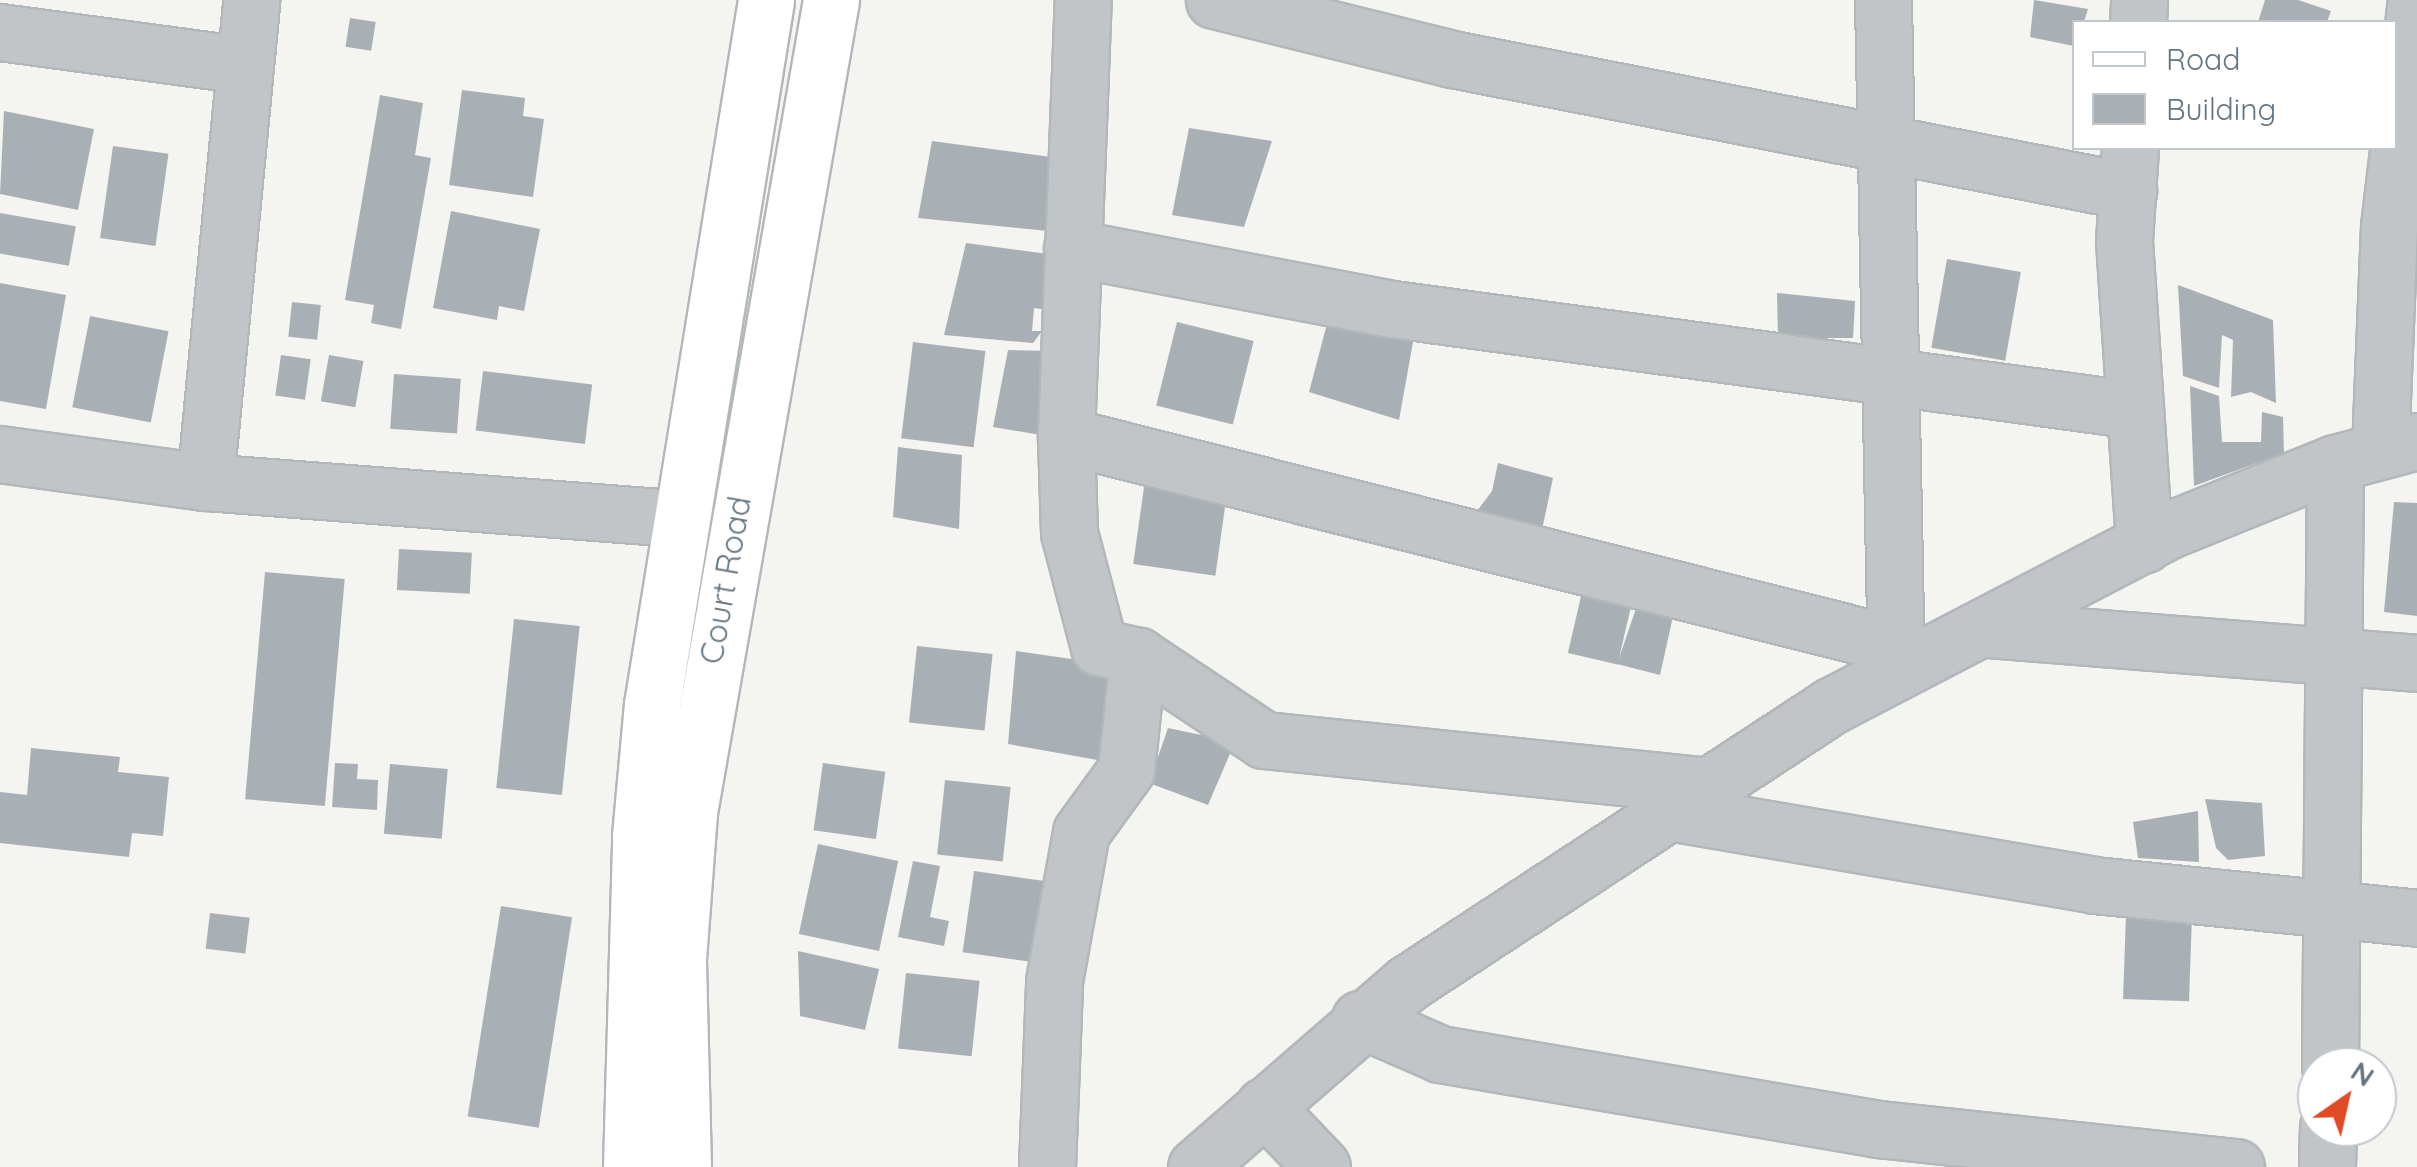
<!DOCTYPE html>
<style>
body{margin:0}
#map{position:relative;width:2417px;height:1167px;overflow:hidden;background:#f4f4f0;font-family:Quicksand,sans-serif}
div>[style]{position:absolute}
.building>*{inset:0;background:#a9b0b5;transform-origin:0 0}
.roads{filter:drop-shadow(2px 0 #b2b7ba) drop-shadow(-2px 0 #b2b7ba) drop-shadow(0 2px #b2b7ba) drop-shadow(0 -2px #b2b7ba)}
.minor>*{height:55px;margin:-27.5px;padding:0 27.5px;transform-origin:27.5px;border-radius:27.5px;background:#c2c5c8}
.major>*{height:55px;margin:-27.5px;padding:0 27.5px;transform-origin:27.5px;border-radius:27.5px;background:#fff}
span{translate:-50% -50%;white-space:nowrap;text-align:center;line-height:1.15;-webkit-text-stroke:10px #fff;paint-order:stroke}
.street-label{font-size:32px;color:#647581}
.legend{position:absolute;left:2072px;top:20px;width:325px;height:130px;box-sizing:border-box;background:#fff;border:2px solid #c1c8cd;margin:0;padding:12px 18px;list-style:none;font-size:30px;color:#647581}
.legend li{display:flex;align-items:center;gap:20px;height:50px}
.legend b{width:50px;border:2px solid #c1c8cd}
.north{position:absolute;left:2297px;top:1047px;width:100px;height:100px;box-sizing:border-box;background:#fff;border:2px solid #c1c8cd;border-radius:50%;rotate:34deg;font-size:28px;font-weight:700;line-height:40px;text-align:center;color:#647581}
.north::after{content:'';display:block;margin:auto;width:35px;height:45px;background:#e04b25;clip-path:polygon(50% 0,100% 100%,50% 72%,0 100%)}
</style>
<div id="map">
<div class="building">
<i style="clip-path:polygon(2034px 0,2088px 9px,2084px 22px,2074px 22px,2074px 46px,2030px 37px)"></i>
<i style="clip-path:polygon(2265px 0,2298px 0,2331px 11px,2327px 22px,2258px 22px)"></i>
<i style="left:350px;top:18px;width:26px;height:29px;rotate:9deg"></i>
<i style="clip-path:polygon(462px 90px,525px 98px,523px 116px,544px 119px,533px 197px,449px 185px)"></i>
<i style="clip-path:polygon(380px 95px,423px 103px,415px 155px,431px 158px,401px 329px,371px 323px,374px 305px,345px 300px)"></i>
<i style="clip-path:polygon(4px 111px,94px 129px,78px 210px,0 194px)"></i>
<i style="clip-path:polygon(1189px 128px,1272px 141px,1244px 227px,1172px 215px)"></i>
<i style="clip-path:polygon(932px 141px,1066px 159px,1067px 233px,918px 218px)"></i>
<i style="left:113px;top:146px;width:56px;height:93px;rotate:8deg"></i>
<i style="clip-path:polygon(451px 211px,540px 229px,524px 311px,499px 306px,497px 320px,433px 308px)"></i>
<i style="left:0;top:213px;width:77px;height:40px;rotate:10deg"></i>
<i style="clip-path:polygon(966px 243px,1056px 255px,1047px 310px,1034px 308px,1032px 331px,1042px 331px,1033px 343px,944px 335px)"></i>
<i style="left:1947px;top:259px;width:75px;height:90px;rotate:10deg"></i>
<i style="clip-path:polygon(0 283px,66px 295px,46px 409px,0 401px)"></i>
<i style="clip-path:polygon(2178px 285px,2273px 320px,2276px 403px,2251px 392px,2231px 397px,2233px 340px,2222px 335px,2219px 388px,2183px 376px)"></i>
<i style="clip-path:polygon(1777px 293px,1855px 301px,1853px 338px,1778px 338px)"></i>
<i style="left:292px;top:302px;width:29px;height:35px;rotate:6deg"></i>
<i style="left:90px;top:316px;width:80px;height:93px;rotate:11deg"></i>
<i style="clip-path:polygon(1328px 320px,1415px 331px,1399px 420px,1309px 392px)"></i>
<i style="left:1177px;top:322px;width:79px;height:86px;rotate:14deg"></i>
<i style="left:913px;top:342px;width:73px;height:97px;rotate:7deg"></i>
<i style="clip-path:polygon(1008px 350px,1053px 351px,1041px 435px,993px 427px)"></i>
<i style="left:281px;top:355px;width:30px;height:41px;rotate:8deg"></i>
<i style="left:329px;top:355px;width:35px;height:47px;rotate:10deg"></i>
<i style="left:483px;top:371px;width:110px;height:60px;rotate:7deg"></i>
<i style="left:394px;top:374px;width:67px;height:55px;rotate:4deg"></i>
<i style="clip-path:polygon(2190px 386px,2219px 396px,2222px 442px,2261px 442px,2262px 412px,2283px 417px,2284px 453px,2194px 486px)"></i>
<i style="clip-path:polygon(898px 447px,962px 455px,959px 529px,893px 517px)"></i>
<i style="clip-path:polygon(1498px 463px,1553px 478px,1542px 530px,1474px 515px,1492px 491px)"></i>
<i style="left:1146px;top:473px;width:83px;height:92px;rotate:8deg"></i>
<i style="clip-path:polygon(2394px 502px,2417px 503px,2417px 616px,2384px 612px)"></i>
<i style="left:399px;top:549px;width:73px;height:41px;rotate:3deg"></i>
<i style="left:265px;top:572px;width:80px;height:228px;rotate:5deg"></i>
<i style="left:1585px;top:579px;width:51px;height:76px;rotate:13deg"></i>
<i style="clip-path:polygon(1641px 594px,1676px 603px,1660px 675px,1617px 664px)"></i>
<i style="left:514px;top:619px;width:66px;height:170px;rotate:6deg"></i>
<i style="left:917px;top:646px;width:76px;height:77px;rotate:6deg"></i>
<i style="clip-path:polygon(1016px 651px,1127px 667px,1103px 761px,1008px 744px)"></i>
<i style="clip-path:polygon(1168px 728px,1235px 742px,1208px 805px,1149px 783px)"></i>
<i style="clip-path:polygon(31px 748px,120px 757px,118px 772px,169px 777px,163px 836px,132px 833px,129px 857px,0 843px,0 792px,27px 795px)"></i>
<i style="clip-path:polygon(335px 763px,358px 764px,357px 779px,378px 780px,377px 810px,332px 807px)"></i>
<i style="left:823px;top:763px;width:63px;height:68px;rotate:8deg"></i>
<i style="left:390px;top:764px;width:58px;height:70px;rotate:5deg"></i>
<i style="left:945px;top:780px;width:66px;height:75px;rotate:6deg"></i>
<i style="clip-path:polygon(2205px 799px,2262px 803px,2265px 856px,2228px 860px,2216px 848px)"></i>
<i style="clip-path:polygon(2198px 811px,2199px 862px,2138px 858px,2133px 822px)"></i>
<i style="left:818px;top:844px;width:82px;height:92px;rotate:12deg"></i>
<i style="clip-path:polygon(913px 861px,940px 866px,930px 917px,949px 921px,944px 946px,898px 937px)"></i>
<i style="left:974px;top:871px;width:80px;height:82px;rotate:8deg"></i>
<i style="left:501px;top:906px;width:72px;height:213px;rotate:9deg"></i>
<i style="left:210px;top:913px;width:40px;height:36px;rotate:7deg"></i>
<i style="left:2126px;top:914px;width:66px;height:85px;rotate:2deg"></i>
<i style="clip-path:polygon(798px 951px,879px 969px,865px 1030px,800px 1016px)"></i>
<i style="left:906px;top:973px;width:74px;height:76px;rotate:6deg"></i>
</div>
<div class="roads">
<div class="minor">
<i style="left:1214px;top:0;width:245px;rotate:13.9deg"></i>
<i style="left:1452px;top:59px;width:689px;rotate:11.05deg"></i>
<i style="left:1883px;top:0;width:670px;rotate:88.89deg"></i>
<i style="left:2138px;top:22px;width:22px;rotate:-87deg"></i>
<i style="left:0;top:32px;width:247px;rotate:7.7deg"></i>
<i style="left:2130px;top:148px;width:93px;rotate:93.7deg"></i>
<i style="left:2124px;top:241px;width:304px;rotate:86.2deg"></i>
<i style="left:1072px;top:248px;width:320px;rotate:10.8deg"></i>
<i style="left:1386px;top:308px;width:756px;rotate:7.75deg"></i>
<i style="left:1066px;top:436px;width:856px;rotate:14.13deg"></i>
<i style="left:2380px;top:450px;width:224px;rotate:-87.7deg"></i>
<i style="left:2389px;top:226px;width:228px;rotate:-83.2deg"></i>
<i style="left:0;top:454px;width:207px;rotate:7.8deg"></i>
<i style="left:205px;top:482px;width:484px;rotate:-84.5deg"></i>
<i style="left:205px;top:482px;width:477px;rotate:4.4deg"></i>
<i style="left:1987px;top:629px;width:431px;rotate:4.5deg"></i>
<i style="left:1138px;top:656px;width:151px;rotate:33.7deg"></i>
<i style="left:1264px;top:740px;width:448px;rotate:5.9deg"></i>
<i style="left:1669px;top:812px;width:431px;rotate:9.7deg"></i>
<i style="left:2094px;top:885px;width:325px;rotate:5.8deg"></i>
<i style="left:1360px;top:1019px;width:87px;rotate:23.6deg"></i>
<i style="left:1440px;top:1054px;width:445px;rotate:9.7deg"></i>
<i style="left:1879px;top:1129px;width:359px;rotate:6.1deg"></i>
<i style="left:2330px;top:1067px;width:604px;rotate:-89.53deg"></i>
<i style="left:1264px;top:1106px;width:84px;rotate:46.4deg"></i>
<i style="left:1047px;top:1167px;width:186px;rotate:-87.8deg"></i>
<i style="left:1054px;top:981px;width:151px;rotate:-79.7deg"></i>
<i style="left:1081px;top:832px;width:77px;rotate:-54deg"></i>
<i style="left:1126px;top:770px;width:115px;rotate:-84deg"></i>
<i style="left:1138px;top:656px;width:40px;rotate:-167deg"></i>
<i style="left:1099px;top:647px;width:118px;rotate:-104.7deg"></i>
<i style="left:1069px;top:533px;width:97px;rotate:-91.8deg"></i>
<i style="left:1066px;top:436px;width:436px;rotate:-87.8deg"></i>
<i style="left:1196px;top:1167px;width:281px;rotate:-41deg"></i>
<i style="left:1408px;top:983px;width:506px;rotate:-33.22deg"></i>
<i style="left:1831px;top:706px;width:381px;rotate:-27.5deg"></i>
<i style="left:2169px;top:530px;width:179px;rotate:-22deg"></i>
<i style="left:2335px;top:463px;width:85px;rotate:-15deg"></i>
<i style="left:2327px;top:1167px;width:40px;rotate:-88.6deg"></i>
</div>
<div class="major">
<i style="left:631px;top:1167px;width:331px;rotate:-88.4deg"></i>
<i style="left:640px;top:836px;width:132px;rotate:-84.8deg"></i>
<i style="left:652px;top:705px;width:714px;rotate:-80.81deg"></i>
<i style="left:683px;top:1167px;width:208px;rotate:-91.4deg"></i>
<i style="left:678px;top:959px;width:147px;rotate:-85.7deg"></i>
<i style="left:689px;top:812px;width:824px;rotate:-80.08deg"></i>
</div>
</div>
<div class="street-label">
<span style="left:725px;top:580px;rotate:-80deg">Court Road</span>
</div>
<ul class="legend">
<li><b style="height:12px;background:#fff"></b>Road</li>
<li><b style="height:28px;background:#a9b0b5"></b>Building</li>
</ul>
<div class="north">N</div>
</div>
